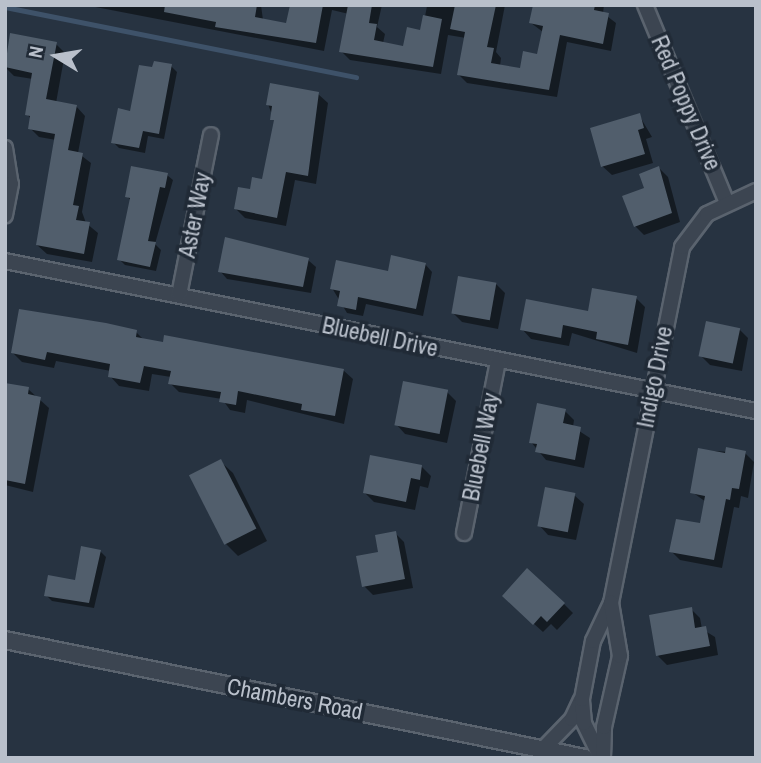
<!DOCTYPE html>
<style>
body{margin:0}
#map{position:relative;width:761px;height:763px;overflow:hidden;background:#273341;font-family:"Archivo Narrow",sans-serif}
div>[style]{position:absolute}
.shadow>*{inset:0;background:#0007}
.stream>*{height:5px;margin:-2.5px;padding:0 2.5px;transform-origin:2.5px;border-radius:2.5px;background:#3e5269}
.building>*{inset:0;background:#515e6c;transform-origin:0 0}
.roads{filter:drop-shadow(2px 0 #5a636e) drop-shadow(-2px 0 #5a636e) drop-shadow(0 2px #5a636e) drop-shadow(0 -2px #5a636e)}
.minor>*{height:14px;margin:-7px;padding:0 7px;transform-origin:7px;border-radius:7px;background:#3c4551}
.tertiary>*{height:16px;margin:-8px;padding:0 8px;transform-origin:8px;border-radius:8px;background:#3c4551}
span{translate:-50% -50%;white-space:nowrap;text-align:center;line-height:1.15;-webkit-text-stroke:7px #202a36;paint-order:stroke}
.street-label{font-size:23px;color:#b9c0cb}
.frame{position:absolute;inset:0;border:7px solid #b9c0cb;pointer-events:none}
.north{position:absolute;left:21px;top:21px;width:70px;height:70px;-webkit-text-stroke:5px #202a36;paint-order:stroke;rotate:281deg;font-size:19px;font-weight:700;line-height:28px;text-align:center;color:#b9c0cb}
.north::after{content:'';display:block;margin:auto;width:24px;height:32px;background:#b9c0cb;clip-path:polygon(50% 0,100% 100%,50% 72%,0 100%)}
</style>
<div id="map">
<div class="shadow">
<i style="clip-path:polygon(85px 5px,261px 5px,263px 20px,288px 25px,306px 5px,382px 5px,377px 27px,385px 34px,383px 43px,405px 48px,422px 32px,427px 6px,423px 5px,505px 5px,496px 52px,501px 58px,500px 66px,521px 70px,538px 56px,543px 32px,531px 23px,535px 5px,604px 5px,603px 13px,616px 23px,611px 51px,567px 42px,557px 97px,467px 83px,459px 75px,466px 38px,448px 35px,441px 74px,350px 60px,341px 51px,349px 14px,332px 10px,324px 51px)"></i>
<i style="clip-path:polygon(56px 44px,65px 53px,56px 103px,76px 106px,85px 116px,78px 153px,91px 163px,82px 212px,86px 223px,98px 233px,92px 262px,47px 254px,37px 245px,56px 140px,39px 137px,30px 128px,31px 119px,27px 114px,33px 79px,14px 76px,5px 67px)"></i>
<i style="clip-path:polygon(171px 66px,177px 72px,164px 139px,148px 136px,145px 153px,119px 148px,113px 142px,154px 69px)"></i>
<i style="clip-path:polygon(318px 94px,328px 103px,316px 184px,295px 180px,286px 226px,245px 218px,236px 209px,264px 181px,275px 123px,268px 104px)"></i>
<i style="clip-path:polygon(639px 115px,652px 137px,646px 139px,653px 163px,612px 175px,602px 166px)"></i>
<i style="clip-path:polygon(659px 168px,668px 177px,680px 222px,644px 235px,635px 226px,646px 189px)"></i>
<i style="clip-path:polygon(167px 175px,173px 180px,155px 244px,161px 250px,156px 271px,125px 265px,119px 259px,131px 201px,127px 196px)"></i>
<i style="clip-path:polygon(226px 239px,308px 260px,316px 267px,311px 293px,227px 279px,220px 271px)"></i>
<i style="clip-path:polygon(425px 264px,432px 272px,423px 316px,366px 304px,363px 316px,347px 313px,332px 288px)"></i>
<i style="clip-path:polygon(496px 284px,505px 293px,498px 329px,462px 322px,453px 313px)"></i>
<i style="clip-path:polygon(636px 298px,645px 307px,637px 353px,572px 333px,569px 346px,531px 339px,522px 329px)"></i>
<i style="clip-path:polygon(739px 329px,748px 338px,742px 371px,710px 365px,701px 356px)"></i>
<i style="clip-path:polygon(136px 332px,144px 340px,343px 370px,353px 379px,344px 424px,247px 400px,245px 413px,230px 410px,222px 399px,179px 392px,170px 383px,171px 377px,152px 374px,149px 391px,119px 386px,110px 376px,111px 371px,56px 361px,54px 368px,22px 362px,13px 353px)"></i>
<i style="clip-path:polygon(28px 389px,49px 408px,33px 492px,5px 485px,5px 440px)"></i>
<i style="clip-path:polygon(447px 392px,456px 401px,447px 443px,405px 434px,396px 424px)"></i>
<i style="clip-path:polygon(565px 411px,574px 420px,573px 427px,590px 438px,584px 468px,546px 460px,531px 442px)"></i>
<i style="clip-path:polygon(699px 450px,745px 453px,754px 462px,748px 498px,741px 496px,739px 508px,734px 507px,722px 568px,680px 560px,671px 551px,701px 525px,706px 502px,692px 492px)"></i>
<i style="clip-path:polygon(220px 461px,233px 473px,267px 541px,238px 556px,226px 544px,191px 476px)"></i>
<i style="clip-path:polygon(422px 467px,431px 476px,428px 488px,420px 486px,415px 510px,374px 502px,365px 493px)"></i>
<i style="clip-path:polygon(574px 495px,584px 504px,576px 540px,548px 535px,539px 525px)"></i>
<i style="clip-path:polygon(395px 533px,404px 542px,413px 588px,373px 595px,364px 586px)"></i>
<i style="clip-path:polygon(100px 551px,106px 557px,94px 608px,52px 601px,46px 595px,76px 582px)"></i>
<i style="clip-path:polygon(564px 604px,573px 613px,557px 630px,551px 624px,543px 632px,513px 605px)"></i>
<i style="clip-path:polygon(691px 609px,700px 618px,702px 629px,715px 637px,718px 655px,667px 665px,658px 656px)"></i>
</div>
<div class="stream">
<i style="left:5px;top:7px;width:358px;rotate:11.3deg"></i>
</div>
<div class="building">
<i style="clip-path:polygon(165px 5px,257px 5px,255px 17px,286px 23px,290px 5px,323px 5px,316px 43px,215px 27px,216px 22px,164px 12px)"></i>
<i style="clip-path:polygon(348px 5px,372px 5px,369px 23px,377px 24px,374px 40px,403px 46px,407px 27px,420px 30px,423px 15px,442px 19px,433px 67px,339px 52px)"></i>
<i style="clip-path:polygon(455px 5px,496px 5px,487px 47px,494px 48px,491px 63px,520px 68px,523px 51px,537px 54px,543px 26px,529px 23px,533px 5px,595px 5px,594px 10px,609px 13px,603px 44px,560px 35px,549px 90px,457px 75px,465px 32px,450px 29px)"></i>
<i style="clip-path:polygon(10px 33px,57px 42px,46px 99px,77px 105px,68px 150px,83px 153px,73px 205px,79px 206px,76px 220px,90px 222px,84px 254px,36px 245px,55px 134px,28px 129px,30px 116px,25px 115px,32px 73px,5px 67px)"></i>
<i style="clip-path:polygon(154px 61px,172px 64px,159px 134px,143px 131px,139px 148px,111px 143px,118px 108px,130px 111px,139px 65px,152px 67px)"></i>
<i style="clip-path:polygon(270px 83px,319px 92px,308px 176px,286px 172px,277px 218px,234px 209px,238px 187px,250px 189px,252px 177px,262px 179px,274px 120px,270px 120px,272px 106px,266px 105px)"></i>
<i style="clip-path:polygon(640px 113px,644px 128px,638px 130px,645px 154px,601px 167px,590px 128px)"></i>
<i style="clip-path:polygon(131px 166px,168px 173px,165px 188px,160px 187px,148px 241px,156px 242px,150px 267px,117px 260px,130px 198px,125px 197px)"></i>
<i style="clip-path:polygon(659px 166px,672px 213px,634px 227px,622px 196px,644px 188px,639px 174px)"></i>
<i style="clip-path:polygon(225px 237px,309px 258px,303px 287px,218px 272px)"></i>
<i style="clip-path:polygon(391px 255px,426px 263px,416px 309px,358px 297px,356px 310px,337px 306px,340px 291px,330px 289px,336px 260px,388px 271px)"></i>
<i style="left:458px;top:276px;width:39px;height:38px;rotate:10deg"></i>
<i style="clip-path:polygon(592px 288px,637px 296px,628px 345px,596px 339px,597px 332px,563px 325px,561px 338px,520px 330px,526px 299px,588px 311px)"></i>
<i style="clip-path:polygon(19px 309px,106px 323px,137px 330px,136px 337px,163px 342px,164px 335px,344px 369px,335px 416px,301px 410px,302px 404px,238px 391px,236px 405px,219px 402px,221px 392px,168px 384px,171px 371px,144px 366px,140px 383px,108px 377px,110px 364px,47px 352px,45px 360px,11px 353px)"></i>
<i style="left:706px;top:321px;width:35px;height:36px;rotate:12deg"></i>
<i style="left:403px;top:381px;width:46px;height:45px;rotate:11deg"></i>
<i style="clip-path:polygon(5px 383px,29px 387px,28px 394px,41px 397px,25px 484px,5px 480px)"></i>
<i style="clip-path:polygon(537px 403px,566px 409px,563px 423px,581px 427px,575px 460px,535px 452px,537px 444px,529px 443px)"></i>
<i style="clip-path:polygon(726px 447px,746px 451px,739px 489px,732px 488px,730px 500px,726px 499px,714px 560px,669px 552px,676px 519px,700px 523px,705px 496px,690px 493px,698px 448px,725px 453px)"></i>
<i style="clip-path:polygon(370px 455px,422px 465px,420px 480px,411px 478px,406px 502px,363px 493px)"></i>
<i style="left:221px;top:459px;width:78px;height:36px;rotate:63deg"></i>
<i style="left:545px;top:487px;width:31px;height:40px;rotate:11deg"></i>
<i style="clip-path:polygon(396px 531px,405px 579px,362px 587px,356px 556px,378px 552px,375px 535px)"></i>
<i style="clip-path:polygon(81px 546px,101px 550px,89px 603px,44px 596px,48px 575px,75px 580px)"></i>
<i style="clip-path:polygon(527px 568px,565px 603px,547px 622px,541px 616px,533px 625px,502px 596px)"></i>
<i style="clip-path:polygon(692px 607px,695px 628px,706px 626px,710px 646px,656px 656px,649px 615px)"></i>
</div>
<div class="roads">
<div class="minor">
<i style="left:645px;top:5px;width:212px;rotate:67.5deg"></i>
<i style="left:5px;top:148px;width:36px;rotate:81deg"></i>
<i style="left:11px;top:184px;width:32px;rotate:101deg"></i>
<i style="left:5px;top:261px;width:766px;rotate:11.3deg"></i>
<i style="left:179px;top:295px;width:163px;rotate:-78.7deg"></i>
<i style="left:464px;top:533px;width:175px;rotate:-78.8deg"></i>
<i style="left:543px;top:749px;width:42px;rotate:-46deg"></i>
<i style="left:572px;top:719px;width:21px;rotate:-65deg"></i>
<i style="left:601px;top:758px;width:39px;rotate:-116deg"></i>
<i style="left:584px;top:723px;width:24px;rotate:-95deg"></i>
<i style="left:582px;top:699px;width:59px;rotate:-79.3deg"></i>
<i style="left:593px;top:641px;width:42px;rotate:-64.7deg"></i>
<i style="left:611px;top:603px;width:363px;rotate:-78.7deg"></i>
<i style="left:682px;top:247px;width:41px;rotate:-52.9deg"></i>
<i style="left:707px;top:214px;width:54px;rotate:-25.1deg"></i>
<i style="left:603px;top:758px;width:31px;rotate:-88deg"></i>
<i style="left:604px;top:727px;width:73px;rotate:-77.3deg"></i>
<i style="left:620px;top:656px;width:54px;rotate:-99.6deg"></i>
</div>
<div class="tertiary">
<i style="left:5px;top:640px;width:592px;rotate:11.5deg"></i>
</div>
</div>
<div class="street-label">
<span style="left:686px;top:103px;rotate:67deg">Red Poppy Drive</span>
<span style="left:195px;top:215px;rotate:-79deg">Aster Way</span>
<span style="left:380px;top:337px;rotate:12deg">Bluebell Drive</span>
<span style="left:655px;top:377px;rotate:-79deg">Indigo Drive</span>
<span style="left:481px;top:447px;rotate:-79deg">Bluebell Way</span>
<span style="left:295px;top:699px;rotate:11deg">Chambers Road</span>
</div>
<div class="frame"></div>
<div class="north">N</div>
</div>
